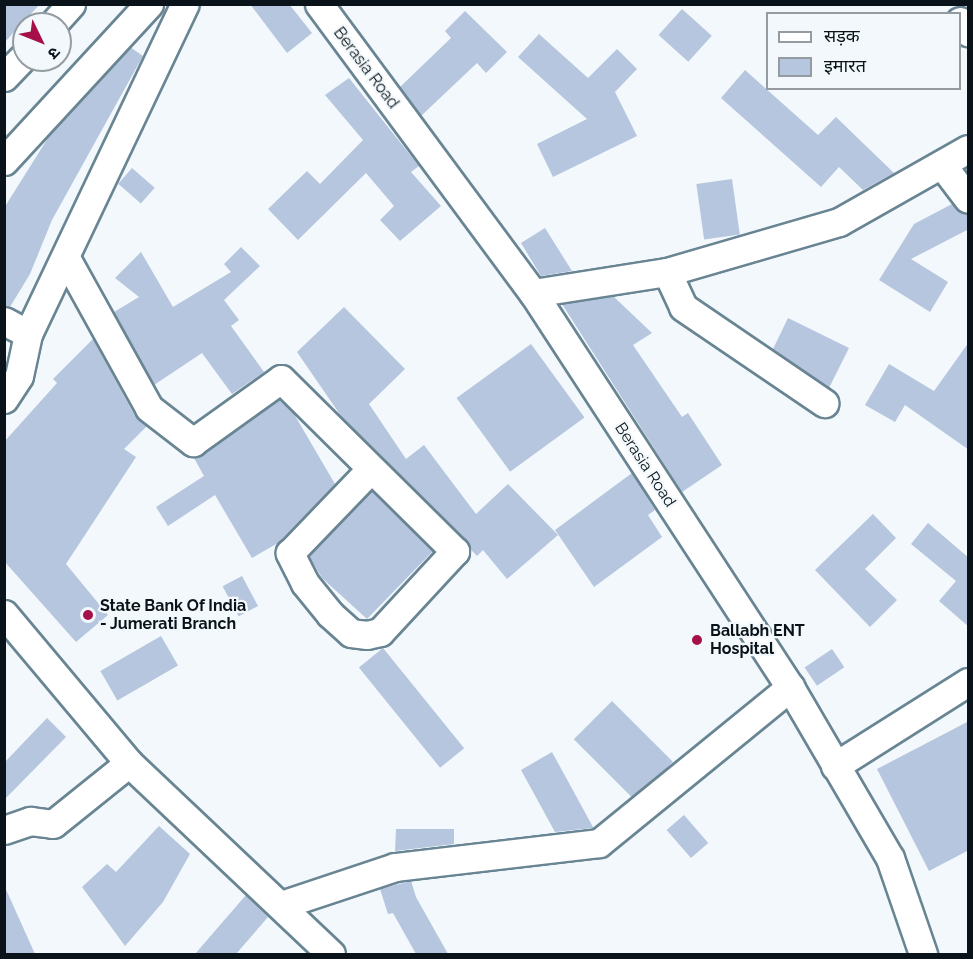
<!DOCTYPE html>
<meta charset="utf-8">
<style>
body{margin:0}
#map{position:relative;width:973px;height:959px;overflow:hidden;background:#f2f8fb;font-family:Raleway,"Noto Sans Devanagari",sans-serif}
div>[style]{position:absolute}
.building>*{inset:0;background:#b6c6de;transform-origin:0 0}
.roads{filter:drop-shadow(2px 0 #698593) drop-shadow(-2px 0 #698593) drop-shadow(0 2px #698593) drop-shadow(0 -2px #698593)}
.minor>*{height:27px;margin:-13.5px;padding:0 13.5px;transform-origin:13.5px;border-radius:13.5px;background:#fff}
.dots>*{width:16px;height:16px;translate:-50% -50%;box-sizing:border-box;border:3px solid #f2f8fb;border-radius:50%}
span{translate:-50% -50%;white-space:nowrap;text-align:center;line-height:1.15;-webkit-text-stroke:4.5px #f2f8fb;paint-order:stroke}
.street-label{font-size:16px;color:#091319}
.poi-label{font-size:16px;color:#091319;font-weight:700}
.left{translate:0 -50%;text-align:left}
.frame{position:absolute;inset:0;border:6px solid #091319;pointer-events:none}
.legend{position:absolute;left:766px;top:12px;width:195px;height:78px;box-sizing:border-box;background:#f2f8fb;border:2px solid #959ca1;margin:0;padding:8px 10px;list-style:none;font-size:18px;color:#091319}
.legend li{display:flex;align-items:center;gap:12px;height:30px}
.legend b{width:30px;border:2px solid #959ca1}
.north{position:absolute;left:12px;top:12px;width:60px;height:60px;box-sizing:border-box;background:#f2f8fb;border:2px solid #959ca1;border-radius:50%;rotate:133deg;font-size:16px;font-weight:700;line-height:24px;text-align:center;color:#091319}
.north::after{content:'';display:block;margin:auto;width:21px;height:27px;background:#a5104b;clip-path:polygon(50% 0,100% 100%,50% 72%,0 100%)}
</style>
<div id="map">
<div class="building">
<i style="clip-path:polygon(4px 4px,40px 4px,4px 43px)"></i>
<i style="clip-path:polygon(250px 4px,289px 4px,312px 33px,287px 53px)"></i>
<i style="left:682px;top:9px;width:40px;height:35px;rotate:42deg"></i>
<i style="clip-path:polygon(465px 11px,507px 52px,486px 73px,477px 63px,421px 116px,400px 87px,451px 38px,445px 31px)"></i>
<i style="clip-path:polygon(539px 34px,588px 78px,617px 49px,637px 69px,615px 92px,637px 136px,553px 177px,537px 144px,587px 119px,518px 57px)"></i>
<i style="clip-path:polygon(130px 47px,143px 56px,139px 63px,52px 220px,30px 274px,10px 307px,4px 305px,4px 208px,48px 138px)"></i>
<i style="clip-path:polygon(745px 70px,818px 135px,836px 117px,894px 173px,863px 190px,839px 167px,821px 187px,721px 98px)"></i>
<i style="clip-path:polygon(349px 78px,419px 166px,411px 172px,441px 206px,400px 241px,380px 220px,394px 206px,366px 173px,298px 240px,268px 209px,307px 171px,320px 184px,363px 140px,325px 95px)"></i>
<i style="left:132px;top:168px;width:30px;height:21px;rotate:41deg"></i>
<i style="left:732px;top:179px;width:56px;height:36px;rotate:82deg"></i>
<i style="clip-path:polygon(952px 204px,967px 214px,969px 229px,911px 259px,948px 282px,930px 312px,879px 280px,914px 224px)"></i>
<i style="clip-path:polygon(545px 228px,572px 271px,541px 276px,521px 243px)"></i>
<i style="clip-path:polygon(241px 247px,260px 266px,224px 300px,239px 320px,231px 326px,264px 372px,232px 394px,202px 353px,154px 385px,114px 312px,139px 297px,115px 278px,141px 252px,173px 307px,231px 272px,224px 264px)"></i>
<i style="clip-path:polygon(613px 296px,652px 333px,633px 345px,682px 417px,688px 413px,722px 465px,682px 492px,562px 304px)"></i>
<i style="clip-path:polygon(344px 307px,405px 369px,369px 404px,406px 459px,424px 445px,476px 514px,508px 484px,558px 535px,507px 579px,483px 550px,477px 556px,341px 416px,297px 352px)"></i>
<i style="clip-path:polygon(788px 318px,849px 348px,829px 388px,773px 349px)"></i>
<i style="clip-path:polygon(93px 339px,135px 416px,147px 426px,124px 449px,136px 457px,66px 564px,108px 615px,76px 642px,4px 561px,4px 442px,57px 383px,53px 379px)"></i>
<i style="clip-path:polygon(969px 342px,969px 450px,905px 405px,895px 422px,865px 405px,889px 364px,934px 391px)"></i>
<i style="left:531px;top:344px;width:91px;height:92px;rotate:54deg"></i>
<i style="clip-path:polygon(279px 400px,294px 414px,335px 484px,278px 543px,252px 558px,215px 495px,168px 526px,156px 507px,204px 476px,194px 458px)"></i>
<i style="clip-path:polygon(632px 473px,655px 510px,648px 515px,662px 537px,594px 587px,555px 530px)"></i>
<i style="clip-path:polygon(372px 491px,433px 551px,367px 619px,322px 578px,309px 556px)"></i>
<i style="clip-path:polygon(873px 514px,896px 538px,865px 569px,897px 600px,870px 627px,815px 570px)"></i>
<i style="clip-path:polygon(928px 523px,969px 558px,969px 627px,939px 601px,956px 581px,911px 544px)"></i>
<i style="left:242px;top:576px;width:34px;height:22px;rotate:62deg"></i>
<i style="left:161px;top:636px;width:34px;height:70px;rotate:60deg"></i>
<i style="left:383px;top:648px;width:129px;height:31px;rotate:51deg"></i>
<i style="left:832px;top:649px;width:22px;height:33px;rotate:56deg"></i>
<i style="left:612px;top:701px;width:86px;height:54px;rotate:45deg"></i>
<i style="clip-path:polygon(47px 718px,66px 737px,4px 800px,4px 763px)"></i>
<i style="clip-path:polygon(969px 721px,969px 850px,929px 871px,877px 769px)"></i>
<i style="clip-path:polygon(552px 752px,593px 827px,593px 828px,555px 832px,521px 770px)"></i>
<i style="left:684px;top:815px;width:37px;height:23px;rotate:49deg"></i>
<i style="clip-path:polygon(159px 826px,190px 854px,163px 902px,125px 946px,82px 887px,107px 864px,116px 872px)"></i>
<i style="clip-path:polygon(396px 829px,454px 829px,454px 844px,395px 851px)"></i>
<i style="clip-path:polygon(411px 881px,416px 897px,448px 954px,416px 954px,393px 913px,388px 914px,380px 889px)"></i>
<i style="clip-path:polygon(4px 885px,35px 954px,4px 954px)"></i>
<i style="clip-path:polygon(246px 895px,268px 917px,236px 954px,195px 954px)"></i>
</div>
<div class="roads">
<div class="minor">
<i style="left:319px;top:4px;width:360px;rotate:53.5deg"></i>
<i style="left:533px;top:293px;width:470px;rotate:56.9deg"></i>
<i style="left:790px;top:687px;width:198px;rotate:59.7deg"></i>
<i style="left:890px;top:858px;width:102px;rotate:71deg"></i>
<i style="left:960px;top:21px;width:14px;rotate:54deg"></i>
<i style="left:53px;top:24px;width:27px;rotate:-48deg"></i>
<i style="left:4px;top:77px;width:29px;rotate:-46deg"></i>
<i style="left:4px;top:161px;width:214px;rotate:-47.3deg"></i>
<i style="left:943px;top:166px;width:41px;rotate:52.9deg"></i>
<i style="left:66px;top:258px;width:171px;rotate:61deg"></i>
<i style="left:149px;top:408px;width:56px;rotate:37.7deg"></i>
<i style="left:193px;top:442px;width:108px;rotate:-35.6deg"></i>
<i style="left:281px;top:379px;width:245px;rotate:44.7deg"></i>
<i style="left:455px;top:551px;width:110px;rotate:132.8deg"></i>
<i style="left:380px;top:632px;width:13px;rotate:167deg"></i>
<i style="left:367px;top:635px;width:16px;rotate:-173deg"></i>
<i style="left:351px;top:633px;width:28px;rotate:-138deg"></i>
<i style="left:330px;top:614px;width:40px;rotate:-129deg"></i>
<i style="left:305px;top:583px;width:34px;rotate:-117deg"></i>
<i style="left:290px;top:553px;width:115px;rotate:-46.1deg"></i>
<i style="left:667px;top:272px;width:38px;rotate:65deg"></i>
<i style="left:683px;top:307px;width:171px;rotate:34.2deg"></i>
<i style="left:533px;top:293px;width:136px;rotate:-8.9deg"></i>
<i style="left:667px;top:272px;width:179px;rotate:-16.2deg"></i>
<i style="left:839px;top:222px;width:148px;rotate:-29.5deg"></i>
<i style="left:4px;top:321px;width:27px;rotate:28deg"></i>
<i style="left:4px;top:399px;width:27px;rotate:-57deg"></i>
<i style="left:19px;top:376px;width:43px;rotate:-77.9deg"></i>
<i style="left:28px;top:334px;width:365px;rotate:-64.6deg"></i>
<i style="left:4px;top:614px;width:194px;rotate:50deg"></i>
<i style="left:129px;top:763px;width:278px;rotate:43.4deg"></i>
<i style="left:835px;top:766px;width:157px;rotate:-32.3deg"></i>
<i style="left:4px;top:830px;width:28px;rotate:-19deg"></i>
<i style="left:30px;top:821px;width:23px;rotate:7deg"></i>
<i style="left:53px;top:824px;width:97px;rotate:-38.8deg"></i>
<i style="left:281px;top:905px;width:120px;rotate:-18.4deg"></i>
<i style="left:395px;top:867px;width:205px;rotate:-6.7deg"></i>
<i style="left:599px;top:843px;width:247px;rotate:-39.2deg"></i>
</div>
</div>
<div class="dots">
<i style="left:88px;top:615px;background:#a5104b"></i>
<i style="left:697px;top:640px;background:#a5104b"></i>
</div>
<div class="street-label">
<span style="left:366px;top:68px;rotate:53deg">Berasia Road</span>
<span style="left:645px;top:465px;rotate:57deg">Berasia Road</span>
</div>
<div class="poi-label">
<span class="left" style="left:100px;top:615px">State Bank Of India<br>- Jumerati Branch</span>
<span class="left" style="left:710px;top:640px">Ballabh ENT<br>Hospital</span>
</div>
<div class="frame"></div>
<ul class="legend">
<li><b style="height:8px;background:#fff"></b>सड़क</li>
<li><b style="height:16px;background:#b6c6de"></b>इमारत</li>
</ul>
<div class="north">उ</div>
</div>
